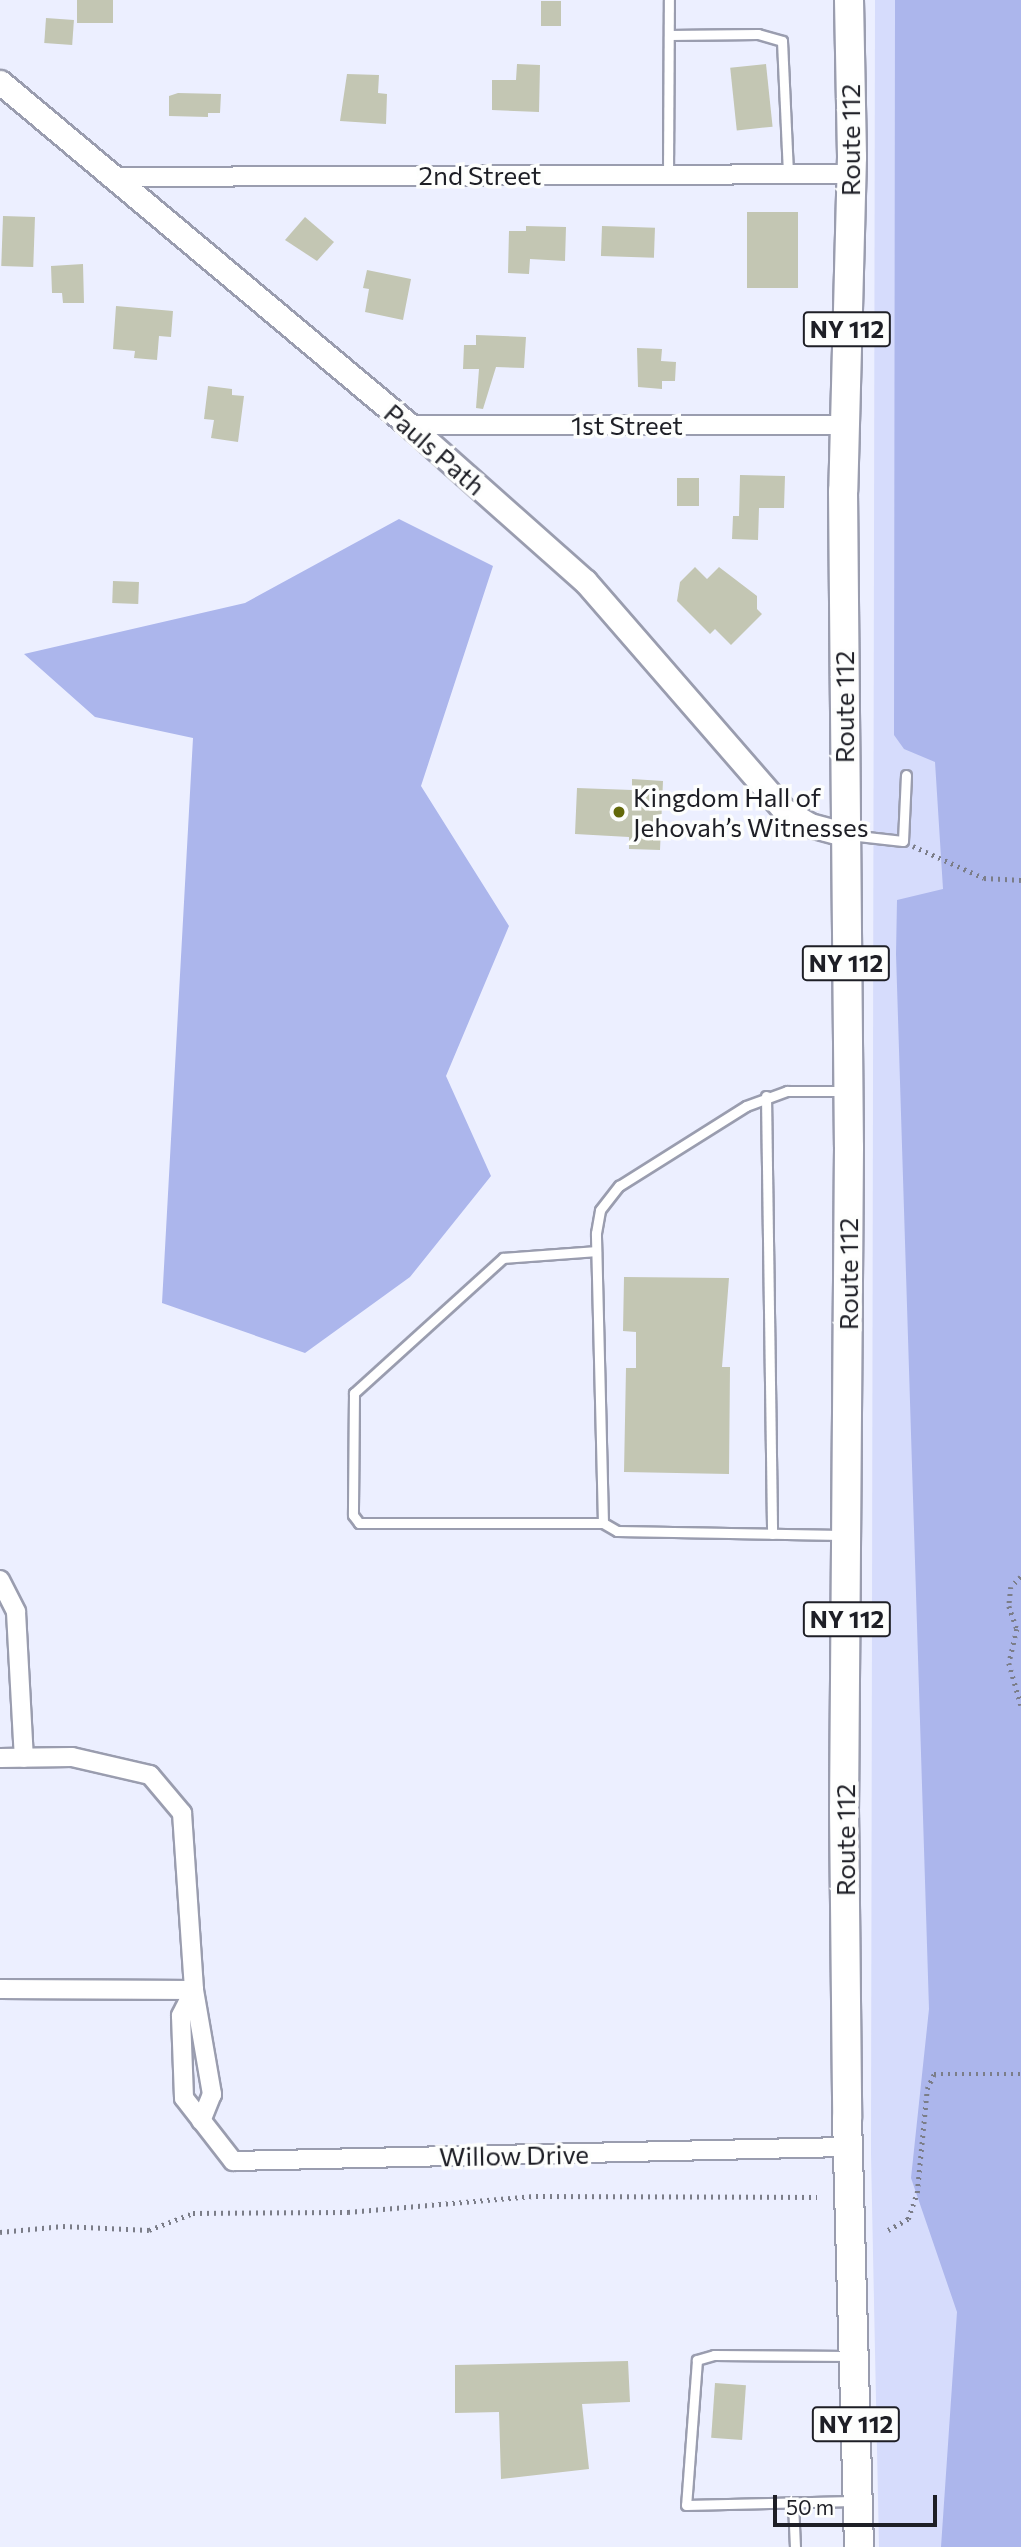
<!DOCTYPE html>
<meta charset="utf-8">
<style>
body{margin:0}
#map{position:relative;width:1021px;height:2547px;overflow:hidden;background:#ecefff;font-family:Commissioner,sans-serif}
div>[style]{position:absolute}
.green>*{inset:0;background:#d6dcfc}
.forest>*{inset:0;background:#acb6ec}
.building>*{inset:0;background:#c3c6b3;transform-origin:0 0}
.path>*{height:4.5px;margin-top:-2.25px;transform-origin:0;background:repeating-linear-gradient(90deg,#7b7d88 0 2px,transparent 0 7px)}
.roads{filter:drop-shadow(2px 0 #9a9daf) drop-shadow(-2px 0 #9a9daf) drop-shadow(0 2px #9a9daf) drop-shadow(0 -2px #9a9daf)}
.service>*{height:9px;margin:-4.5px;padding:0 4.5px;transform-origin:4.5px;border-radius:4.5px;background:#fff}
.minor>*{height:18px;margin:-9px;padding:0 9px;transform-origin:9px;border-radius:9px;background:#fff}
.tertiary>*{height:23px;margin:-11.5px;padding:0 11.5px;transform-origin:11.5px;border-radius:11.5px;background:#fff}
.primary>*{height:28px;margin:-14px;padding:0 14px;transform-origin:14px;border-radius:14px;background:#fff}
.dots>*{width:19px;height:19px;translate:-50% -50%;box-sizing:border-box;border:4px solid #fdfefd;border-radius:50%}
span{translate:-50% -50%;white-space:nowrap;text-align:center;line-height:1.15;-webkit-text-stroke:7px #fdfefd;paint-order:stroke}
.shield-label span{padding:2px 5px;background:#fdfefd;border:2px solid;border-radius:5px;-webkit-text-stroke-width:0}
.shield-label{font-size:24px;color:#1e1f26;font-weight:700}
.street-label{font-size:26px;color:#1e1f26}
.poi-label{font-size:26px;color:#1e1f26}
.left{translate:0 -50%;text-align:left}
.scale{position:absolute;left:773px;top:2495px;width:164px;height:32px;box-sizing:border-box;border:4px solid #1e1f26;border-top:0;padding-left:9px;font-size:21px;line-height:24px;white-space:nowrap;color:#1e1f26;-webkit-text-stroke:5px #fdfefd;paint-order:stroke}
</style>
<div id="map">
<div class="green">
<i style="clip-path:polygon(875px 0,1021px 0,1021px 2547px,879px 2547px,871px 2154px)"></i>
</div>
<div class="forest">
<i style="clip-path:polygon(895px 0,1021px 0,1021px 2547px,941px 2547px,957px 2312px,911px 2178px,929px 2009px,896px 954px,897px 900px,943px 889px,935px 762px,904px 749px,894px 735px)"></i>
<i style="clip-path:polygon(399px 519px,493px 566px,421px 786px,509px 926px,446px 1076px,491px 1176px,410px 1277px,305px 1353px,162px 1303px,193px 738px,95px 717px,24px 654px,245px 603px)"></i>
</div>
<div class="building">
<i style="left:77px;top:0;width:36px;height:23px"></i>
<i style="left:541px;top:1px;width:20px;height:25px"></i>
<i style="left:46px;top:18px;width:28px;height:25px;rotate:4deg"></i>
<i style="clip-path:polygon(517px 64px,540px 65px,539px 112px,492px 110px,492px 80px,516px 80px)"></i>
<i style="left:766px;top:64px;width:63px;height:36px;rotate:84deg"></i>
<i style="clip-path:polygon(347px 74px,379px 75px,378px 93px,387px 94px,386px 124px,340px 121px)"></i>
<i style="clip-path:polygon(178px 93px,221px 94px,220px 113px,208px 113px,208px 117px,169px 116px,169px 96px)"></i>
<i style="left:747px;top:212px;width:51px;height:76px"></i>
<i style="left:3px;top:216px;width:32px;height:50px;rotate:2deg"></i>
<i style="clip-path:polygon(305px 217px,334px 242px,317px 261px,285px 240px)"></i>
<i style="clip-path:polygon(526px 226px,566px 227px,565px 261px,530px 259px,529px 274px,508px 273px,509px 231px,526px 231px)"></i>
<i style="left:602px;top:226px;width:53px;height:30px;rotate:2deg"></i>
<i style="clip-path:polygon(83px 264px,84px 303px,63px 303px,62px 293px,52px 293px,51px 266px)"></i>
<i style="clip-path:polygon(367px 270px,411px 279px,403px 320px,365px 312px,369px 289px,363px 288px)"></i>
<i style="clip-path:polygon(116px 306px,173px 311px,171px 337px,159px 336px,157px 360px,134px 358px,135px 351px,113px 349px)"></i>
<i style="clip-path:polygon(476px 335px,526px 337px,524px 368px,496px 367px,483px 409px,476px 408px,479px 369px,463px 369px,464px 345px,476px 345px)"></i>
<i style="clip-path:polygon(637px 348px,662px 349px,661px 361px,676px 362px,675px 381px,662px 381px,662px 389px,638px 387px)"></i>
<i style="clip-path:polygon(208px 386px,232px 389px,232px 395px,244px 396px,238px 442px,211px 438px,214px 420px,204px 419px)"></i>
<i style="clip-path:polygon(740px 475px,785px 476px,784px 508px,759px 508px,758px 540px,732px 539px,733px 516px,739px 516px)"></i>
<i style="left:677px;top:478px;width:22px;height:28px"></i>
<i style="clip-path:polygon(695px 567px,707px 579px,719px 567px,757px 596px,757px 609px,762px 614px,731px 645px,715px 629px,710px 634px,677px 601px,680px 582px)"></i>
<i style="left:113px;top:581px;width:26px;height:22px;rotate:2deg"></i>
<i style="clip-path:polygon(632px 779px,663px 781px,660px 850px,629px 849px,629px 837px,575px 834px,577px 788px,632px 790px)"></i>
<i style="clip-path:polygon(624px 1277px,729px 1278px,722px 1367px,730px 1367px,729px 1474px,624px 1472px,626px 1368px,636px 1368px,636px 1332px,623px 1331px)"></i>
<i style="clip-path:polygon(628px 2361px,630px 2402px,582px 2404px,589px 2469px,501px 2479px,499px 2412px,455px 2413px,455px 2365px)"></i>
<i style="left:715px;top:2383px;width:31px;height:55px;rotate:4deg"></i>
</div>
<div class="path">
<i style="left:913px;top:846px;width:78px;rotate:24.3deg"></i>
<i style="left:984px;top:878px;width:37px;rotate:3deg"></i>
<i style="left:1021px;top:1577px;width:14px;rotate:135deg"></i>
<i style="left:1011px;top:1587px;width:19px;rotate:96deg"></i>
<i style="left:1009px;top:1606px;width:24px;rotate:71deg"></i>
<i style="left:1017px;top:1629px;width:35px;rotate:103deg"></i>
<i style="left:1009px;top:1663px;width:44px;rotate:74.1deg"></i>
<i style="left:888px;top:2230px;width:23px;rotate:-29deg"></i>
<i style="left:908px;top:2219px;width:28px;rotate:-71deg"></i>
<i style="left:917px;top:2193px;width:104px;rotate:-84.5deg"></i>
<i style="left:927px;top:2089px;width:17px;rotate:-65deg"></i>
<i style="left:934px;top:2074px;width:87px"></i>
<i style="left:0;top:2232px;width:63px;rotate:-5.4deg"></i>
<i style="left:63px;top:2226px;width:86px;rotate:2.7deg"></i>
<i style="left:149px;top:2230px;width:47px;rotate:-21.1deg"></i>
<i style="left:193px;top:2213px;width:155px;rotate:-0.4deg"></i>
<i style="left:348px;top:2212px;width:189px;rotate:-4.9deg"></i>
<i style="left:536px;top:2196px;width:281px;rotate:0.2deg"></i>
</div>
<div class="roads">
<div class="service">
<i style="left:669px;top:35px;width:89px;rotate:-0.6deg"></i>
<i style="left:758px;top:34px;width:25px;rotate:16deg"></i>
<i style="left:782px;top:41px;width:133px;rotate:87.4deg"></i>
<i style="left:668px;top:174px;width:174px;rotate:-89.7deg"></i>
<i style="left:849px;top:835px;width:54px;rotate:6.3deg"></i>
<i style="left:903px;top:841px;width:66px;rotate:-87.4deg"></i>
<i style="left:766px;top:1096px;width:438px;rotate:89.2deg"></i>
<i style="left:596px;top:1251px;width:93px;rotate:175.7deg"></i>
<i style="left:503px;top:1258px;width:201px;rotate:137.8deg"></i>
<i style="left:354px;top:1393px;width:122px;rotate:90.5deg"></i>
<i style="left:353px;top:1515px;width:10px;rotate:53deg"></i>
<i style="left:359px;top:1523px;width:244px"></i>
<i style="left:842px;top:1535px;width:225px;rotate:-179deg"></i>
<i style="left:617px;top:1531px;width:16px;rotate:-150deg"></i>
<i style="left:603px;top:1523px;width:290px;rotate:-91.4deg"></i>
<i style="left:596px;top:1233px;width:23px;rotate:-80deg"></i>
<i style="left:600px;top:1210px;width:31px;rotate:-52deg"></i>
<i style="left:619px;top:1186px;width:150px;rotate:-32.2deg"></i>
<i style="left:746px;top:1106px;width:44px;rotate:-20.1deg"></i>
<i style="left:787px;top:1091px;width:57px"></i>
<i style="left:850px;top:2356px;width:136px;rotate:-179.6deg"></i>
<i style="left:714px;top:2355px;width:18px;rotate:164deg"></i>
<i style="left:697px;top:2360px;width:145px;rotate:94.3deg"></i>
<i style="left:686px;top:2505px;width:167px;rotate:-1.4deg"></i>
<i style="left:793px;top:2503px;width:44px;rotate:87.4deg"></i>
</div>
<div class="minor">
<i style="left:109px;top:177px;width:742px;rotate:-0.23deg"></i>
<i style="left:409px;top:425px;width:435px"></i>
<i style="left:0;top:1580px;width:36px;rotate:63deg"></i>
<i style="left:16px;top:1612px;width:146px;rotate:86.9deg"></i>
<i style="left:0;top:1758px;width:72px;rotate:-0.8deg"></i>
<i style="left:72px;top:1757px;width:80px;rotate:13deg"></i>
<i style="left:150px;top:1775px;width:50px;rotate:49.9deg"></i>
<i style="left:182px;top:1813px;width:177px;rotate:86.1deg"></i>
<i style="left:194px;top:1990px;width:106px;rotate:80.2deg"></i>
<i style="left:212px;top:2094px;width:29px;rotate:112deg"></i>
<i style="left:0;top:1989px;width:194px;rotate:0.3deg"></i>
<i style="left:194px;top:1990px;width:29px;rotate:117deg"></i>
<i style="left:181px;top:2016px;width:82px;rotate:87.9deg"></i>
<i style="left:184px;top:2098px;width:80px;rotate:52.1deg"></i>
<i style="left:233px;top:2161px;width:614px;rotate:-1.31deg"></i>
</div>
<div class="tertiary">
<i style="left:0;top:82px;width:534px;rotate:39.98deg"></i>
<i style="left:409px;top:425px;width:235px;rotate:41.6deg"></i>
<i style="left:585px;top:581px;width:302px;rotate:49deg"></i>
<i style="left:783px;top:809px;width:31px;rotate:31deg"></i>
<i style="left:810px;top:825px;width:35px;rotate:15deg"></i>
</div>
<div class="primary">
<i style="left:849px;top:0;width:157px;rotate:88.9deg"></i>
<i style="left:852px;top:157px;width:334px;rotate:91.5deg"></i>
<i style="left:843px;top:491px;width:656px;rotate:89.48deg"></i>
<i style="left:849px;top:1147px;width:662px;rotate:90.43deg"></i>
<i style="left:844px;top:1809px;width:309px;rotate:89.4deg"></i>
<i style="left:847px;top:2118px;width:429px;rotate:88.4deg"></i>
</div>
</div>
<div class="dots">
<i style="left:619px;top:812px;background:#63690a"></i>
</div>
<div class="shield-label">
<span style="left:847px;top:329px">NY 112</span>
<span style="left:846px;top:963px">NY 112</span>
<span style="left:847px;top:1619px">NY 112</span>
<span style="left:856px;top:2424px">NY 112</span>
</div>
<div class="street-label">
<span style="left:850px;top:140px;rotate:-90deg">Route 112</span>
<span style="left:480px;top:175px">2nd Street</span>
<span style="left:627px;top:425px">1st Street</span>
<span style="left:435px;top:449px;rotate:41deg">Pauls Path</span>
<span style="left:844px;top:707px;rotate:-90deg">Route 112</span>
<span style="left:848px;top:1274px;rotate:-90deg">Route 112</span>
<span style="left:845px;top:1840px;rotate:-90deg">Route 112</span>
<span style="left:514px;top:2155px;rotate:-1deg">Willow Drive</span>
</div>
<div class="poi-label">
<span class="left" style="left:633px;top:812px">Kingdom Hall of<br>Jehovah’s Witnesses</span>
</div>
<div class="scale">50 m</div>
</div>
